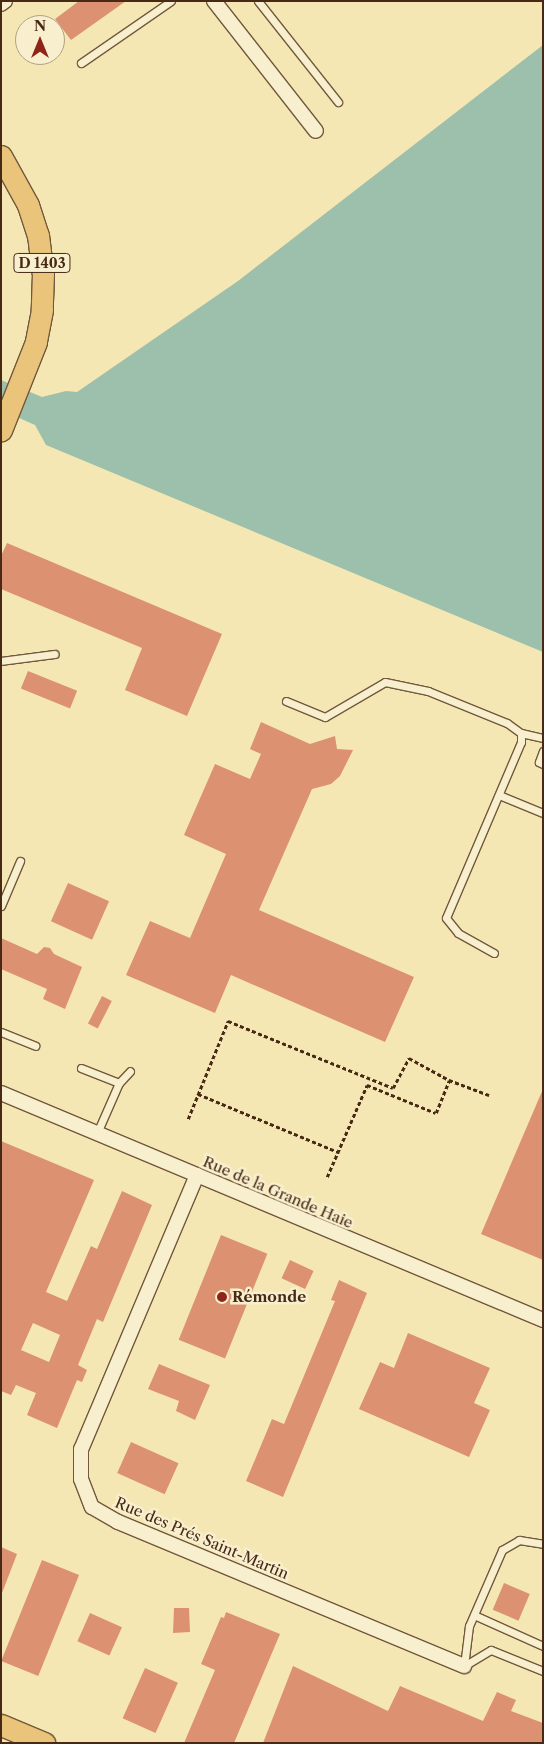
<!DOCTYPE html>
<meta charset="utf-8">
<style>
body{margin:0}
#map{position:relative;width:544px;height:1744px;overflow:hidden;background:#f5e7b3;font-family:"Libre Caslon Text",serif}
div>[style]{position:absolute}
.water>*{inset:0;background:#9cc0ac}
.building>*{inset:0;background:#dc9271;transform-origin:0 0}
.path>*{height:2.5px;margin-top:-1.25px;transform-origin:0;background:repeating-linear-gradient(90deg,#472915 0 4px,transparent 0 6.5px)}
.roads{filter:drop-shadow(1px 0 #72583c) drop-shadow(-1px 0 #72583c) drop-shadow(0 1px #72583c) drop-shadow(0 -1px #72583c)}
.service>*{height:7px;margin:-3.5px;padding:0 3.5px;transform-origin:3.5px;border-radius:3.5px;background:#f8efce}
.minor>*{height:14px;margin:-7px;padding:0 7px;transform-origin:7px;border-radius:7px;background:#f8efce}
.primary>*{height:21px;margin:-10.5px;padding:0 10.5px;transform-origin:10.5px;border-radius:10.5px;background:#eac47a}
.dots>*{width:14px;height:14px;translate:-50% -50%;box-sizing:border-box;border:2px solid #f8efce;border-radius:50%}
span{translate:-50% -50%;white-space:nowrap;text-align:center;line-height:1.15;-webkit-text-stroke:5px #f8efce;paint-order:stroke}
.shield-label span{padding:1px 4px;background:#f8efce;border:1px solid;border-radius:4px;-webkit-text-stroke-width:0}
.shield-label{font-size:14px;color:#472915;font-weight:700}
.street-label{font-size:15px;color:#472915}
.poi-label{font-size:15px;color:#472915;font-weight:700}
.left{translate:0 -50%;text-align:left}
.frame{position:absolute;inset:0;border:2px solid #472915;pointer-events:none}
.north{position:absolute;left:15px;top:15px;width:50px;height:50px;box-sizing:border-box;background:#f8efce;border:1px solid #b1a084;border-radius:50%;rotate:0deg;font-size:14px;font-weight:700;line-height:20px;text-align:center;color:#472915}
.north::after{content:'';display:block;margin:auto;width:18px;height:22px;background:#8f2418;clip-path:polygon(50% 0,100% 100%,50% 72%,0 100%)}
</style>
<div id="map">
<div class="water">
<i style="clip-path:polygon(543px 45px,543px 652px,46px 445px,35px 425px,1px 410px,1px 380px,42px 397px,66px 391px,77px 392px,238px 281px)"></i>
</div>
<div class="building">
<i style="clip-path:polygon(79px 1px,126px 1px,71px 40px,55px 19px)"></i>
<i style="clip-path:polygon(7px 543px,222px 634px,187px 716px,125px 690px,142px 648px,1px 589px,1px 556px)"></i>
<i style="left:28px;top:671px;width:53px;height:19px;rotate:22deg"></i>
<i style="clip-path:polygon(261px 722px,310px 744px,335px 736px,337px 749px,353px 750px,340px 776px,331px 784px,312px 789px,259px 910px,414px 977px,385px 1042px,231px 975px,215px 1013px,126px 975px,150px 921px,190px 938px,226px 854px,184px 835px,215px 764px,250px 779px,261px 754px,250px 749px)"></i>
<i style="left:68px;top:883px;width:45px;height:42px;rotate:24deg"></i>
<i style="clip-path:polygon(1px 938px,37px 954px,44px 947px,50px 948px,54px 954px,82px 967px,65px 1009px,43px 999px,47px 989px,1px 969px)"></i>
<i style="left:102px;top:996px;width:11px;height:31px;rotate:27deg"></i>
<i style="clip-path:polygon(543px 1089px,543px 1260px,481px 1234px)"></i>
<i style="clip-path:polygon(evenodd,1px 1141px,94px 1180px,46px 1292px,67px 1301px,91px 1246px,97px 1249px,122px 1191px,152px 1205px,103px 1322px,97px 1319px,78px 1365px,87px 1370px,82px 1382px,77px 1380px,57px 1428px,27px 1415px,36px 1393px,16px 1385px,11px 1395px,1px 1391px,1px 1141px,33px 1323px,60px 1335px,49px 1362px,21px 1350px,33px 1323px)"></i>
<i style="left:221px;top:1235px;width:50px;height:113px;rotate:22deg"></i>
<i style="left:290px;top:1260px;width:26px;height:20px;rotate:25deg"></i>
<i style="clip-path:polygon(339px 1280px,367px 1293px,283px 1497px,246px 1481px,272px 1419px,284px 1424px,335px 1301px,331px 1300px)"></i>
<i style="clip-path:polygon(408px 1333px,490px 1368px,474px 1403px,490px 1410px,469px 1457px,359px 1409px,380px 1362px,394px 1368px)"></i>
<i style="clip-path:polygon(159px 1364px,210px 1385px,195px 1420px,176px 1411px,179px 1401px,148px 1389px)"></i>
<i style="left:131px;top:1442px;width:52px;height:34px;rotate:24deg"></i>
<i style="clip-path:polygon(1px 1547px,17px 1554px,2px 1593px,1px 1593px)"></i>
<i style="left:42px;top:1560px;width:40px;height:109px;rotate:22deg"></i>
<i style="left:504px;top:1583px;width:28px;height:29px;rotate:23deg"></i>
<i style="clip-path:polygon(174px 1608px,189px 1608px,190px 1632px,173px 1633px)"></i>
<i style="clip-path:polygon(226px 1612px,280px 1634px,234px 1743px,184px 1743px,215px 1670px,201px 1664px,221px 1617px,224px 1618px)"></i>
<i style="left:90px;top:1613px;width:35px;height:31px;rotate:24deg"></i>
<i style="clip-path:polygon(293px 1666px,388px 1711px,400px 1686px,483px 1721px,497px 1692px,516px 1700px,511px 1711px,543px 1723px,543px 1743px,263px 1743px)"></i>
<i style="left:145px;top:1668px;width:36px;height:55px;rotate:24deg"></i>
</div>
<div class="path">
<i style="left:198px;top:1094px;width:152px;rotate:22.5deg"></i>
<i style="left:188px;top:1119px;width:106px;rotate:-67.8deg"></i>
<i style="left:228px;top:1021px;width:178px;rotate:22.1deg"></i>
<i style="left:393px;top:1088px;width:34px;rotate:-62deg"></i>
<i style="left:409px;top:1058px;width:46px;rotate:28.8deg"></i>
<i style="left:449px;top:1080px;width:43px;rotate:20.6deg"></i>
<i style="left:327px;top:1177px;width:100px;rotate:-66.5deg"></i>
<i style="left:367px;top:1085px;width:74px;rotate:22.1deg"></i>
<i style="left:436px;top:1113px;width:35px;rotate:-68deg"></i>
</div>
<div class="roads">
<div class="service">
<i style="left:258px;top:1px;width:129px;rotate:51.6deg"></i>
<i style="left:81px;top:63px;width:109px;rotate:-34.6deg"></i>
<i style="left:1px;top:661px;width:54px;rotate:-7.4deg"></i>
<i style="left:286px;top:701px;width:42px;rotate:22.3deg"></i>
<i style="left:325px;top:717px;width:69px;rotate:-30.3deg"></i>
<i style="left:385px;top:682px;width:44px;rotate:11.8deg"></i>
<i style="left:428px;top:691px;width:85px;rotate:22.1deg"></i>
<i style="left:507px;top:723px;width:17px;rotate:36deg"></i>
<i style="left:521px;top:733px;width:9px;rotate:90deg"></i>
<i style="left:521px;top:742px;width:191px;rotate:113.1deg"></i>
<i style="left:446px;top:918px;width:19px;rotate:51deg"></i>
<i style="left:458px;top:933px;width:41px;rotate:29.1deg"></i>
<i style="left:521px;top:733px;width:23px;rotate:13deg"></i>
<i style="left:543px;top:751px;width:12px;rotate:110deg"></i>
<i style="left:539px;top:762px;width:4px;rotate:27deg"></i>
<i style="left:499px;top:795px;width:48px;rotate:22.2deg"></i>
<i style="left:1px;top:906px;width:49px;rotate:-67.1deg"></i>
<i style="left:1px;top:1032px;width:37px;rotate:22deg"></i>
<i style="left:81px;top:1068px;width:41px;rotate:21.5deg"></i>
<i style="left:97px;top:1133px;width:55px;rotate:-66.3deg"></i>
<i style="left:119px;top:1083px;width:16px;rotate:-47deg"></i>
<i style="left:474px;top:1615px;width:76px;rotate:24.2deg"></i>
<i style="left:464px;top:1666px;width:40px;rotate:-82.9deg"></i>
<i style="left:469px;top:1626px;width:83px;rotate:-66.5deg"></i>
<i style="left:502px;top:1550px;width:20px;rotate:-30deg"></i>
<i style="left:519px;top:1540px;width:24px;rotate:9deg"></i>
<i style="left:464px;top:1666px;width:31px;rotate:-31deg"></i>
<i style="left:491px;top:1650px;width:56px;rotate:22deg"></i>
</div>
<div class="minor">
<i style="left:214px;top:1px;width:165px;rotate:51.9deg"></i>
<i style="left:1px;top:4px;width:5px;rotate:-37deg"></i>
<i style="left:1px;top:1093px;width:588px;rotate:22.72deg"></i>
<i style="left:197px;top:1175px;width:298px;rotate:112.9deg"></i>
<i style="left:81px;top:1449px;width:30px;rotate:90deg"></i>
<i style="left:81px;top:1479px;width:30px;rotate:69deg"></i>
<i style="left:92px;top:1507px;width:30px;rotate:30deg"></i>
<i style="left:118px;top:1522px;width:375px;rotate:22.6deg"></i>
</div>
<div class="primary">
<i style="left:1px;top:156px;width:56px;rotate:61.1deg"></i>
<i style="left:28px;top:205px;width:32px;rotate:72deg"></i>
<i style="left:38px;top:235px;width:38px;rotate:83deg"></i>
<i style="left:43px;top:273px;width:37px;rotate:92deg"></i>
<i style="left:42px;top:310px;width:33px;rotate:101deg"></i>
<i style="left:36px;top:342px;width:95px;rotate:111.7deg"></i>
<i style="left:1px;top:1725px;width:47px;rotate:22.7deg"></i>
</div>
</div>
<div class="dots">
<i style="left:222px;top:1297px;background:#8f2418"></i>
</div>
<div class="shield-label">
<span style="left:42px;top:263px">D 1403</span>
</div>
<div class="street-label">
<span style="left:278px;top:1192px;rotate:23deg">Rue de la Grande Haie</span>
<span style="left:202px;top:1538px;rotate:23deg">Rue des Prés Saint-Martin</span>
</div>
<div class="poi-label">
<span class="left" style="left:232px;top:1297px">Rémonde</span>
</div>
<div class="frame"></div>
<div class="north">N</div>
</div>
